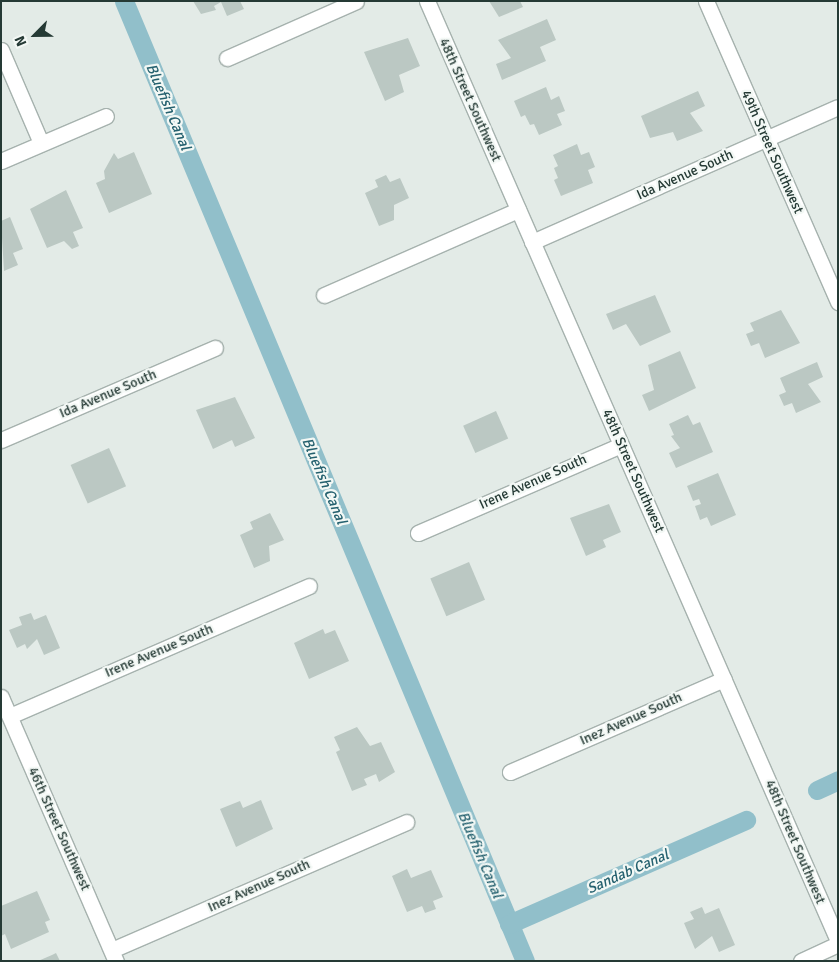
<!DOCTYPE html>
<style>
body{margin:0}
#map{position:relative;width:839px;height:962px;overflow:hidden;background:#e3ebe7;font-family:Signika,sans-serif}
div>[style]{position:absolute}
.canal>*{height:19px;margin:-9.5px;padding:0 9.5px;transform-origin:9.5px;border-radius:9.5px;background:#91bfca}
.building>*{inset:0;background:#bbc8c3;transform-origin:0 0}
.roads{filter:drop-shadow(1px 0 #a6b2ae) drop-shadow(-1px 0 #a6b2ae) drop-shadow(0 1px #a6b2ae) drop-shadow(0 -1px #a6b2ae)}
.minor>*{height:15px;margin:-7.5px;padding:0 7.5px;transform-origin:7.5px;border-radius:7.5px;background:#fff}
span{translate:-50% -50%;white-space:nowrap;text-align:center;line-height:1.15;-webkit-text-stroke:4.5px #f3f8f5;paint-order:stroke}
.street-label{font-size:14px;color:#253a35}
.water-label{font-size:15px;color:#25616f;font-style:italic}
.frame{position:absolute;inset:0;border:2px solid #253a35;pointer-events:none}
.north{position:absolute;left:10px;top:10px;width:50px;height:50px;-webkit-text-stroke:4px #f3f8f5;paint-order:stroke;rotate:247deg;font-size:14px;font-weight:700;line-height:20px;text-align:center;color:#253a35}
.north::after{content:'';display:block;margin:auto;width:18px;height:22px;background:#253a35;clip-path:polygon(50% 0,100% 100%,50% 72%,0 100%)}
</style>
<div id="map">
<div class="canal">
<i style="left:124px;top:1px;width:1040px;rotate:67.33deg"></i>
<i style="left:817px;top:790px;width:23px;rotate:-25deg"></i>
<i style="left:509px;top:924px;width:259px;rotate:-23.7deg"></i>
</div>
<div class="building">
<i style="clip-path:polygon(193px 1px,240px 1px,244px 9px,227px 16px,221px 2px,214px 6px,216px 10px,201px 14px)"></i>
<i style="clip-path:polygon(489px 1px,520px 1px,523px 7px,499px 17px)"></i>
<i style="clip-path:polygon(547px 19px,556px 40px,540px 47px,546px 61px,502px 80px,496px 64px,511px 58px,498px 40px)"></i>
<i style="clip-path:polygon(408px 38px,420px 66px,399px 75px,404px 92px,385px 101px,364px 52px)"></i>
<i style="clip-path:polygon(546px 87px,551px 100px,559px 96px,565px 111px,557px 114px,562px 125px,539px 135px,534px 124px,530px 125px,525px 115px,521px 117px,514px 101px)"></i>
<i style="clip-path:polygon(698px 91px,705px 106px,690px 113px,703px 131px,677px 141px,673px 132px,650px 138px,641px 116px)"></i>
<i style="clip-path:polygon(577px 144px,581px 155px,589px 152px,595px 167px,588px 170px,593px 183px,561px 196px,554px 180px,558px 178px,554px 168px,558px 166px,553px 155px)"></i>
<i style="clip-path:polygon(134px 152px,152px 194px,109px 213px,96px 183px,105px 179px,104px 171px,114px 153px,118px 159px)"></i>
<i style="clip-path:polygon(386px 175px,390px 182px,400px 178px,409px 198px,394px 205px,394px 220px,379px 226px,365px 193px,378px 187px,375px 180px)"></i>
<i style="clip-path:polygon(66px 190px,83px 228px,73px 232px,79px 246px,72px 249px,64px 241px,47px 248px,30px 209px)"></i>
<i style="clip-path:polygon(10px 217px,23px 249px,13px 253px,18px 265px,4px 271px,1px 221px)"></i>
<i style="clip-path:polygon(655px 295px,671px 332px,640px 346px,626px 324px,613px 330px,606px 314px)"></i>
<i style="clip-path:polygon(781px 310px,800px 343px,765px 358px,759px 343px,751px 346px,746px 334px,754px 331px,750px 323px)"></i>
<i style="clip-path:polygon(680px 351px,696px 388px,649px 411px,642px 395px,654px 390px,648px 365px)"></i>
<i style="clip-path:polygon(817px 362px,823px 377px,808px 384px,821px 402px,796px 413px,792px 403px,784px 406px,779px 395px,786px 392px,780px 378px)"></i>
<i style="clip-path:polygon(235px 397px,255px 438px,235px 447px,232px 440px,213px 449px,196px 410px)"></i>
<i style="left:496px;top:411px;width:30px;height:36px;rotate:66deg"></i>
<i style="clip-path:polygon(688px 415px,693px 425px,700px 422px,713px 452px,676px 468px,669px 453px,680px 448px,671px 436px,674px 435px,669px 424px)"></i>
<i style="left:109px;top:448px;width:42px;height:42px;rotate:66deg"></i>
<i style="clip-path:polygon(718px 473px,736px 515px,711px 526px,707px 517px,700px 520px,695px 506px,701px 504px,699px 499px,693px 501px,687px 486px)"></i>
<i style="clip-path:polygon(609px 504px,621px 532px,603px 540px,606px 547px,586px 556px,570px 518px)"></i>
<i style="clip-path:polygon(270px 513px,284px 540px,269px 546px,270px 561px,254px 568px,240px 535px,253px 529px,250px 522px)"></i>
<i style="left:469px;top:562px;width:41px;height:42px;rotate:67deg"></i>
<i style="clip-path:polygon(31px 613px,34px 620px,46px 615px,60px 648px,44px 655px,37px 639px,27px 649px,25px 644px,17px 648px,9px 630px,22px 625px,19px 617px)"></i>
<i style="clip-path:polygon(323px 629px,325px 634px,335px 630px,349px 661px,309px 679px,294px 643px)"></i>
<i style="clip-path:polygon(357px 727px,370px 746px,381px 742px,395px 772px,379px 782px,376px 774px,364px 779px,367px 785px,352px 791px,336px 752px,340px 750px,334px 737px)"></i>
<i style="clip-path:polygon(261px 800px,273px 829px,236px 847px,220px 809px,240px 801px,243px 808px)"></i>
<i style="clip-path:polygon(407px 869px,411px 878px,431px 870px,443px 897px,433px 901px,436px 909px,425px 913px,422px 906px,407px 912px,392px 876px)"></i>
<i style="clip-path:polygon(37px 891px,50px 920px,45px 922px,49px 932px,11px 949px,5px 934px,1px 936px,1px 906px)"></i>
<i style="clip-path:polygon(702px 907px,705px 914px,719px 908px,735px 945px,719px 952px,712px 936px,695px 949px,684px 923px,694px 919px,690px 912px)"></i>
<i style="clip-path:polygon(56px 953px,60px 961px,38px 961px,52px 955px)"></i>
</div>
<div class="roads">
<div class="minor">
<i style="left:427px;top:1px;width:1026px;rotate:66.38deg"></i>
<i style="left:706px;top:1px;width:329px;rotate:66.3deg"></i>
<i style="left:1px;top:50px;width:101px;rotate:66.7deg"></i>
<i style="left:227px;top:58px;width:141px;rotate:-23.8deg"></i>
<i style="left:1px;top:161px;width:114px;rotate:-23.2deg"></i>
<i style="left:532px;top:242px;width:334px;rotate:-23.8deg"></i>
<i style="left:324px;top:295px;width:212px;rotate:-23.7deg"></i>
<i style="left:1px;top:440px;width:233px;rotate:-23.3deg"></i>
<i style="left:418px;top:533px;width:221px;rotate:-23.4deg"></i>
<i style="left:1px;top:697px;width:288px;rotate:66.5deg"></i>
<i style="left:10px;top:716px;width:326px;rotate:-23.5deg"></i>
<i style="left:510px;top:772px;width:233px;rotate:-23.5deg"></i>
<i style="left:112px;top:950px;width:321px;rotate:-23.5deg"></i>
<i style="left:801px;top:961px;width:41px;rotate:-24.7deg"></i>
</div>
</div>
<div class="street-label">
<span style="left:470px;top:100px;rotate:66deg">48th Street Southwest</span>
<span style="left:772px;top:152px;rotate:66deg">49th Street Southwest</span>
<span style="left:685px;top:175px;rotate:-24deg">Ida Avenue South</span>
<span style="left:108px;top:394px;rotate:-23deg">Ida Avenue South</span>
<span style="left:633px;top:471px;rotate:66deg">48th Street Southwest</span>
<span style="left:533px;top:482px;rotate:-24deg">Irene Avenue South</span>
<span style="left:159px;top:651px;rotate:-23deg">Irene Avenue South</span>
<span style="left:631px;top:719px;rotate:-24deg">Inez Avenue South</span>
<span style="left:59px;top:829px;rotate:66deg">46th Street Southwest</span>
<span style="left:795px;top:842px;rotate:67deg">48th Street Southwest</span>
<span style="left:259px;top:886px;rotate:-24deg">Inez Avenue South</span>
</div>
<div class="water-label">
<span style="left:168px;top:107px;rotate:67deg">Bluefish Canal</span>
<span style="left:324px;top:481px;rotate:67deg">Bluefish Canal</span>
<span style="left:480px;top:855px;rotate:67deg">Bluefish Canal</span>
<span style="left:628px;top:872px;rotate:-24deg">Sandab Canal</span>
</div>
<div class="frame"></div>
<div class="north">N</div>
</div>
